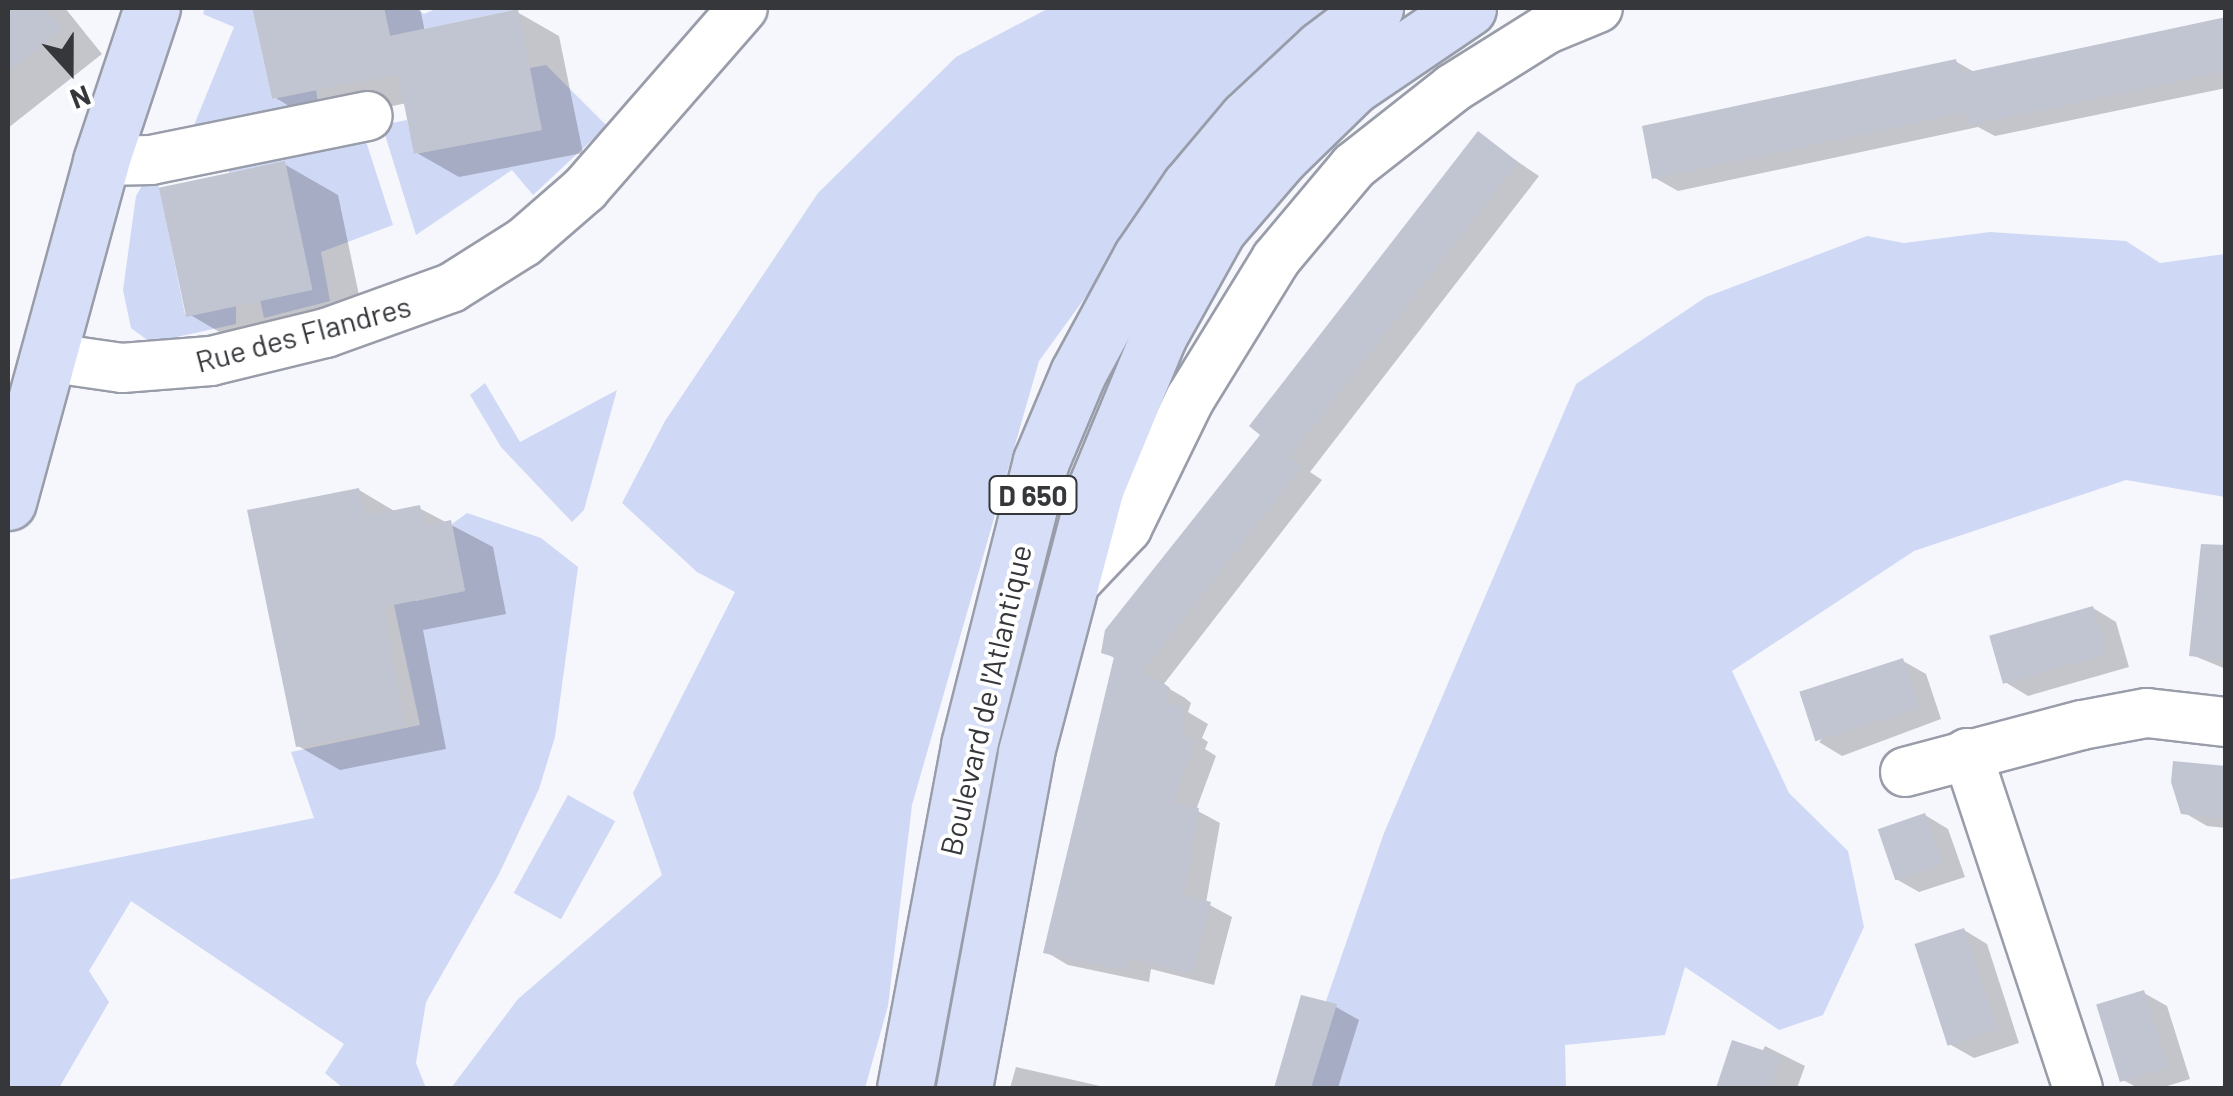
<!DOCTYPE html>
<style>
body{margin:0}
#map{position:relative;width:2233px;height:1096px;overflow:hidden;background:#f6f7fd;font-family:Barlow,sans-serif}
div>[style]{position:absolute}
.green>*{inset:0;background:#cfd8f4;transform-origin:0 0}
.shadow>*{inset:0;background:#0003}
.building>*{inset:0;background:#c0c5d1;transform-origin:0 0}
.roads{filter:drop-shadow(2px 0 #999da9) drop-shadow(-2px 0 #999da9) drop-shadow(0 2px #999da9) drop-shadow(0 -2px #999da9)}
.minor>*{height:48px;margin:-24px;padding:0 24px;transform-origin:24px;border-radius:24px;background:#fff}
.major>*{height:55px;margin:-27.5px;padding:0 27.5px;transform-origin:27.5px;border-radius:27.5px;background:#d6dff7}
span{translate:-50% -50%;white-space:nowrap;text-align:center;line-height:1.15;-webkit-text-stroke:8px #fff;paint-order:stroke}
.shield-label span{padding:2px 8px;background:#fff;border:2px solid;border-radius:8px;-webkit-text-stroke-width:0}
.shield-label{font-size:28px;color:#35373b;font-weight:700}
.street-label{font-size:30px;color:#35373b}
.frame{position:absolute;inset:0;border:10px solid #35373b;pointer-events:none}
.north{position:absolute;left:20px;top:20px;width:100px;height:100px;-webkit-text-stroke:8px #fff;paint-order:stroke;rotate:159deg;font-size:28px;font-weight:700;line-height:40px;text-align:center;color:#35373b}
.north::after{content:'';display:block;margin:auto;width:35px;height:45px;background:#35373b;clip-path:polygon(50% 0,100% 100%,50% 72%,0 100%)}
</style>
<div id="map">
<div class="green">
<i style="clip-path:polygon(205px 8px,252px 8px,272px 99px,316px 90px,319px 108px,192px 130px,234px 27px,203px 14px)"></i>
<i style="clip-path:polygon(384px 8px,415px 8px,424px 14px,438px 8px,518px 9px,390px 36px)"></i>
<i style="clip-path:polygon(1049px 8px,1344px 8px,1234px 93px,1039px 361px,912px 805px,888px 1006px,865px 1088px,451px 1088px,518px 999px,662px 875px,633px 793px,735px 592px,697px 572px,622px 503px,665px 421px,818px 193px,956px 57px)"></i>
<i style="clip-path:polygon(546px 65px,607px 126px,533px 195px,512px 170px,416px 235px,382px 125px,407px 120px,415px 154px,541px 130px,530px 68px)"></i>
<i style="clip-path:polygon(362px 129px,393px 225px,321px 252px,330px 301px,264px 318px,260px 300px,312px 289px,285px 162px,229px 173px,227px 166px)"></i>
<i style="clip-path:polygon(147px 177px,159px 187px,185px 314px,236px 305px,236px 324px,163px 340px,146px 339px,131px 328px,123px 290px,136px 196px)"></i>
<i style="clip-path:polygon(1990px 232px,2126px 241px,2160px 263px,2225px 254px,2225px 497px,2126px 480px,1914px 551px,1732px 671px,1789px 793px,1848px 851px,1864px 927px,1823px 1015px,1779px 1030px,1685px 967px,1665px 1035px,1565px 1045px,1566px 1088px,1296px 1088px,1384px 833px,1576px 384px,1706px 297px,1867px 236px,1904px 243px)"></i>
<i style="clip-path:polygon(485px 383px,520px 442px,617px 390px,584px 510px,572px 522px,501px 447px,470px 395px)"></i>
<i style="clip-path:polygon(467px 513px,541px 538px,578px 567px,555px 737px,539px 789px,499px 874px,426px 1002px,416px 1063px,426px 1088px,343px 1088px,325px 1073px,344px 1044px,131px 901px,89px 971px,109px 1002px,59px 1088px,8px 1088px,8px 880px,314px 818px,291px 752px,420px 725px,389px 582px,416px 601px,465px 591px,452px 524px)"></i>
<i style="left:568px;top:795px;width:54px;height:112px;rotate:29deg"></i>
</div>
<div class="shadow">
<i style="clip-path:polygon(8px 8px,65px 8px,102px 54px,8px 128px)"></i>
<i style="clip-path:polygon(254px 8px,420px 8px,425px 32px,517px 12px,559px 36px,583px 153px,459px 177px,417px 153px,407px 103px,316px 122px,274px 97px)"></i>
<i style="clip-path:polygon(2226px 20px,2226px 88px,1995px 136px,1978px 127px,1678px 191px,1655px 178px,1955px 61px,1976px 73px)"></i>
<i style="clip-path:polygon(1478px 135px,1539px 176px,1310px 472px,1322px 480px,1163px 685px,1185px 698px,1191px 703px,1188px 712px,1208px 724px,1202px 738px,1208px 742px,1205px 749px,1216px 756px,1196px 810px,1220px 823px,1206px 903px,1232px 917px,1214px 985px,1151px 969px,1149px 982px,1068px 965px,1046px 952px,1116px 659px,1104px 652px)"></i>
<i style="clip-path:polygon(284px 164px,338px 195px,364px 319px,240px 344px,187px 313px)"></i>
<i style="clip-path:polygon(359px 490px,396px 512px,419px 508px,493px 547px,506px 614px,423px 630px,446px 749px,340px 770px,298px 746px)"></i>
<i style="clip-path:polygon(2093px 608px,2116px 622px,2129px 667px,2028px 696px,2005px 682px)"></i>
<i style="clip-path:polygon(2226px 610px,2226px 669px,2192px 655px)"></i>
<i style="clip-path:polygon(1903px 661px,1926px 674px,1941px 719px,1842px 756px,1819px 742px)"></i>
<i style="clip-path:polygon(2226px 768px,2226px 828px,2207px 826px,2183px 812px)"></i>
<i style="clip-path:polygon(1925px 815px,1948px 829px,1965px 877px,1919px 892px,1896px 879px)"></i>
<i style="clip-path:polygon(1964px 930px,1987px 944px,2019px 1043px,1974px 1058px,1951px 1045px)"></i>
<i style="clip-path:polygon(2144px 993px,2167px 1006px,2190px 1079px,2161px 1088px,2138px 1088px,2123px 1080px)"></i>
<i style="clip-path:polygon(1303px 998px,1336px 1007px,1359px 1020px,1338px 1088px,1276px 1088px)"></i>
<i style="clip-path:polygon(1733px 1043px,1762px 1052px,1765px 1046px,1805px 1066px,1797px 1088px,1718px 1088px)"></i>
<i style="clip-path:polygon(1016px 1067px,1100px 1086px,1105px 1088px,1010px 1088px)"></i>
</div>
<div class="building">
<i style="clip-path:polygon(8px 8px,45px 8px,62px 29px,8px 73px)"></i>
<i style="clip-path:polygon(252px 8px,384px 8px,390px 36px,518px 9px,542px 130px,414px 154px,398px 74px,272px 99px)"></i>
<i style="clip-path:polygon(2226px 17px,2226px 71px,1970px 125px,1967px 112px,1652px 179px,1642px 126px,1956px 59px,1959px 74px)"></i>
<i style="clip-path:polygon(1478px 131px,1518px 162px,1289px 457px,1302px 466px,1141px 673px,1162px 682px,1170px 688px,1166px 700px,1187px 709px,1181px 724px,1187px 727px,1183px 736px,1196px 741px,1172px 803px,1199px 808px,1184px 895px,1211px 902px,1192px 974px,1129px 958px,1126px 971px,1043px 953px,1114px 657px,1101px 653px,1105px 630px,1260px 435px,1249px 426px)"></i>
<i style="left:285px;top:161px;width:132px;height:129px;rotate:78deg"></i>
<i style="clip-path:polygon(359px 488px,365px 516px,420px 505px,424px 526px,451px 520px,465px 591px,383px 607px,405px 726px,296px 747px,247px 510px)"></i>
<i style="clip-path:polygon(2201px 544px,2226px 545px,2226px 660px,2189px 656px)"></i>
<i style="left:2093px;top:606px;width:50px;height:108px;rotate:74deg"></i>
<i style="left:1903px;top:658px;width:52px;height:109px;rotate:72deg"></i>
<i style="clip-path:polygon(2173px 761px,2226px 766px,2226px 819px,2181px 814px,2171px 782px)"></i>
<i style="left:1925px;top:813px;width:54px;height:50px;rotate:71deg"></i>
<i style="left:1964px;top:928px;width:107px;height:52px;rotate:72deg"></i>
<i style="left:2144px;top:990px;width:81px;height:50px;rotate:73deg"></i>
<i style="clip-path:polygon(1301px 995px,1337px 1004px,1311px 1088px,1274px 1088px)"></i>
<i style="clip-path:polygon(1732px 1040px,1781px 1056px,1770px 1088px,1716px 1088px)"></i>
</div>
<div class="roads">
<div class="minor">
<i style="left:101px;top:161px;width:50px;rotate:-1.1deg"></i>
<i style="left:151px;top:160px;width:221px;rotate:-11.5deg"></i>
<i style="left:46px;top:357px;width:77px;rotate:8.2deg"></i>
<i style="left:122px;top:368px;width:89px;rotate:-4.5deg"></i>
<i style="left:211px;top:361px;width:118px;rotate:-13.7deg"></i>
<i style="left:326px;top:333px;width:133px;rotate:-19.8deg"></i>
<i style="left:451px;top:288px;width:86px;rotate:-32.2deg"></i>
<i style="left:524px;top:242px;width:81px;rotate:-41deg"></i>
<i style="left:585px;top:189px;width:240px;rotate:-48.9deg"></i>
<i style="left:1073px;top:585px;width:79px;rotate:-46.5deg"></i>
<i style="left:1127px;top:528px;width:144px;rotate:-64deg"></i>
<i style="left:1190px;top:399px;width:164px;rotate:-58.4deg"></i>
<i style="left:1276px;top:259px;width:121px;rotate:-50deg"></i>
<i style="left:1354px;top:166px;width:126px;rotate:-38.2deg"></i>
<i style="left:1453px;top:88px;width:111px;rotate:-32.1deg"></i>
<i style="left:1547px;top:29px;width:55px;rotate:-22.4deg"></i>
<i style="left:1967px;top:753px;width:353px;rotate:71.7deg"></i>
<i style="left:1905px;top:772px;width:183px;rotate:-14.9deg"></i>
<i style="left:2082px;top:725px;width:66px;rotate:-10.5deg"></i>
<i style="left:2147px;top:713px;width:80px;rotate:6.5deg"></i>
</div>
<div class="major">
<i style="left:8px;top:502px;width:353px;rotate:-74.7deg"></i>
<i style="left:101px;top:161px;width:161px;rotate:-71.6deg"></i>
<i style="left:905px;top:1088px;width:349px;rotate:-79.4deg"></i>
<i style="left:969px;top:745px;width:293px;rotate:-75.8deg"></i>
<i style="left:1041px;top:461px;width:95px;rotate:-67.2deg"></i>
<i style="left:1078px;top:373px;width:132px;rotate:-61.5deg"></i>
<i style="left:1141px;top:257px;width:85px;rotate:-55.6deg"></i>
<i style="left:1189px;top:187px;width:90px;rotate:-50deg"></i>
<i style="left:1247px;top:118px;width:101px;rotate:-43deg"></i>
<i style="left:1321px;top:49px;width:68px;rotate:-37.2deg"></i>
<i style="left:964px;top:1088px;width:342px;rotate:-79.5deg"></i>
<i style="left:1026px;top:752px;width:274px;rotate:-75.2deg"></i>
<i style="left:1096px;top:487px;width:162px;rotate:-67.5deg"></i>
<i style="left:1158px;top:337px;width:124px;rotate:-60.9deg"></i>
<i style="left:1218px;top:229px;width:96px;rotate:-49.2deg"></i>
<i style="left:1281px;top:156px;width:100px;rotate:-44.2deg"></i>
<i style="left:1353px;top:86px;width:139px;rotate:-34.1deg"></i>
</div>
</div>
<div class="shield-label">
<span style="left:1033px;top:495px">D 650</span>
</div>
<div class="street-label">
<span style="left:303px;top:333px;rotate:-15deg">Rue des Flandres</span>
<span style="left:985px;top:700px;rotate:-77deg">Boulevard de l'Atlantique</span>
</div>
<div class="frame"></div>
<div class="north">N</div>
</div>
